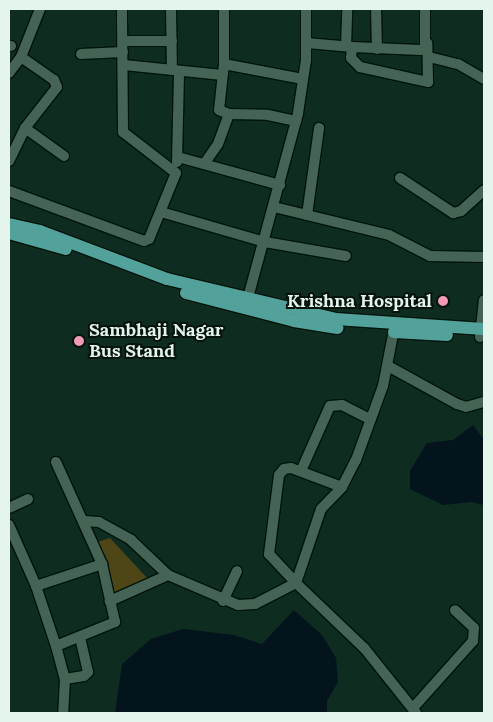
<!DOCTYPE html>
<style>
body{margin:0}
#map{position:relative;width:493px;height:722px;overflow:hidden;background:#0e2c1f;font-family:Lora,serif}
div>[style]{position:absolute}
.green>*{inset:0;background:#4f4617}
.water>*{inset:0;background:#03141c}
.roads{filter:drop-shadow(1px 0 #001409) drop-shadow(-1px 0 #001409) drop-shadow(0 1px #001409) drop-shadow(0 -1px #001409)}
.minor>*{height:10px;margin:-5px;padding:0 5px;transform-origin:5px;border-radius:5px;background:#456455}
.major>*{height:12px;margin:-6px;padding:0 6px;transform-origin:6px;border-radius:6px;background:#52a19b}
.dots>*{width:14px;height:14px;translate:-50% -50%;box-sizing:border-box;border:2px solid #06120c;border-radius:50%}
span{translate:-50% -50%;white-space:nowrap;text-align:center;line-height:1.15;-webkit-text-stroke:4px #06120c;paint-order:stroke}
.poi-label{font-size:18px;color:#e4f5ec;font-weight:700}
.right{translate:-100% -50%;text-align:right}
.left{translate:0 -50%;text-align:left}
.frame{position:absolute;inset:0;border:10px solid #e4f5ec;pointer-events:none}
</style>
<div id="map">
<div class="green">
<i style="clip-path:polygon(110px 538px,148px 579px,110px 601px,94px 543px)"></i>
</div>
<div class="water">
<i style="clip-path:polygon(473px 425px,484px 440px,484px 505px,471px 502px,443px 505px,410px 489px,410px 471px,427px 443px,453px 440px)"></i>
<i style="clip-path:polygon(294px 610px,322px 635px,336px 658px,338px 682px,327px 701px,327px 713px,115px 713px,122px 664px,151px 639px,183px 629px,234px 635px,262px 644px)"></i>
</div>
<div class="roads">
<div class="minor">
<i style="left:171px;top:9px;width:61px;rotate:89.1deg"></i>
<i style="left:224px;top:9px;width:55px;rotate:90deg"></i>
<i style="left:224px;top:64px;width:46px;rotate:96.2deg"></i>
<i style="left:219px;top:110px;width:11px;rotate:22deg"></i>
<i style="left:229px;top:114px;width:39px;rotate:1deg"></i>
<i style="left:268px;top:115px;width:29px;rotate:12deg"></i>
<i style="left:376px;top:9px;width:40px;rotate:88.6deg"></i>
<i style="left:425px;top:9px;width:39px;rotate:90deg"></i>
<i style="left:425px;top:48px;width:5px;rotate:158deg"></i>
<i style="left:420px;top:50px;width:68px;rotate:-177.5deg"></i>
<i style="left:352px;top:47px;width:11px;rotate:95deg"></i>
<i style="left:351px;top:58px;width:13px;rotate:45deg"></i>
<i style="left:360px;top:67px;width:70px;rotate:12.4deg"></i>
<i style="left:428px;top:82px;width:39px;rotate:-91deg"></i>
<i style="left:123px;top:41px;width:49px"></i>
<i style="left:307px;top:43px;width:45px;rotate:5.1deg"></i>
<i style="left:9px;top:46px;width:2px"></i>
<i style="left:346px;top:46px;width:37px;rotate:-88deg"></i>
<i style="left:81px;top:54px;width:42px;rotate:-2.7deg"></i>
<i style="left:429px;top:57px;width:30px;rotate:14deg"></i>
<i style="left:458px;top:64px;width:30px;rotate:30deg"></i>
<i style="left:224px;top:64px;width:80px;rotate:10.8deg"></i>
<i style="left:124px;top:65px;width:99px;rotate:5.8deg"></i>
<i style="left:9px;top:73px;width:20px;rotate:-53deg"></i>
<i style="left:21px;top:57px;width:52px;rotate:-68.4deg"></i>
<i style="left:25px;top:128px;width:48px;rotate:35.7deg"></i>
<i style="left:178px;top:157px;width:106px;rotate:15.4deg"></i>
<i style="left:9px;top:161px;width:37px;rotate:-64deg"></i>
<i style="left:25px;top:128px;width:52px;rotate:-52deg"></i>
<i style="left:57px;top:87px;width:8px;rotate:-113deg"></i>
<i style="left:54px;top:80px;width:40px;rotate:-145.1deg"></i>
<i style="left:177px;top:162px;width:91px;rotate:-88.7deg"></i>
<i style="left:204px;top:164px;width:24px;rotate:-55deg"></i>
<i style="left:218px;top:144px;width:32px;rotate:-70deg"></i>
<i style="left:400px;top:178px;width:64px;rotate:33.4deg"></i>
<i style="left:453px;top:213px;width:8px;rotate:-14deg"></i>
<i style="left:461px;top:211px;width:31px;rotate:-42deg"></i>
<i style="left:9px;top:191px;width:144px;rotate:20.3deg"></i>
<i style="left:144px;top:241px;width:5px;rotate:-22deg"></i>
<i style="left:149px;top:239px;width:71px;rotate:-67.8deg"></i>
<i style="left:176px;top:173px;width:67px;rotate:-142.3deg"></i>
<i style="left:123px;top:132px;width:123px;rotate:-90.5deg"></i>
<i style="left:274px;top:207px;width:118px;rotate:13.7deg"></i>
<i style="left:389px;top:235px;width:46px;rotate:27.1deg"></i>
<i style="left:430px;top:256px;width:54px;rotate:1.1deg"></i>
<i style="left:161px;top:212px;width:108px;rotate:16.1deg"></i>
<i style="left:265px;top:242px;width:82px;rotate:9.8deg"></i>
<i style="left:307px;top:215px;width:88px;rotate:-82.1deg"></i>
<i style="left:246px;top:305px;width:199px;rotate:-74.8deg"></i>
<i style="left:298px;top:113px;width:54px;rotate:-81.4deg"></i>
<i style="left:306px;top:60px;width:51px;rotate:-90deg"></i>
<i style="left:480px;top:337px;width:37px;rotate:-84deg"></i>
<i style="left:388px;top:366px;width:79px;rotate:28.8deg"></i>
<i style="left:457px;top:404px;width:9px;rotate:18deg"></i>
<i style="left:466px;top:407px;width:19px;rotate:-16deg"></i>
<i style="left:301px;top:471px;width:71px;rotate:-66deg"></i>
<i style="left:330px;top:406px;width:12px;rotate:-5deg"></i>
<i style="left:342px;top:405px;width:31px;rotate:27deg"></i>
<i style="left:342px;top:487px;width:54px;rotate:-159.6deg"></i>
<i style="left:291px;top:468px;width:7px;rotate:172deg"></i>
<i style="left:284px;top:469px;width:8px;rotate:130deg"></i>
<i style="left:279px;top:475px;width:80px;rotate:97.2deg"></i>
<i style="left:269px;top:554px;width:40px;rotate:47deg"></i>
<i style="left:296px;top:583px;width:78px;rotate:-71.3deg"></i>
<i style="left:321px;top:509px;width:30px;rotate:-46deg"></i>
<i style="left:342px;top:487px;width:30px;rotate:-63deg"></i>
<i style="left:356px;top:460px;width:79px;rotate:-70deg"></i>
<i style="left:383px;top:386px;width:63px;rotate:-79deg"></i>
<i style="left:9px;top:508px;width:21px;rotate:-25deg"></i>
<i style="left:85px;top:521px;width:14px;rotate:4deg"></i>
<i style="left:99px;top:522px;width:37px;rotate:29deg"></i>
<i style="left:131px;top:540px;width:51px;rotate:43.4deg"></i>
<i style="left:168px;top:575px;width:64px;rotate:155.9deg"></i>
<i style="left:9px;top:525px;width:67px;rotate:66.1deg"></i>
<i style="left:36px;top:586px;width:63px;rotate:71.6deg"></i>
<i style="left:56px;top:646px;width:34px;rotate:75deg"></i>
<i style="left:65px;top:679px;width:34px;rotate:93deg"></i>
<i style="left:168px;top:575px;width:76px;rotate:23.2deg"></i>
<i style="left:238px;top:605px;width:17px;rotate:-3deg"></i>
<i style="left:255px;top:604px;width:46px;rotate:-27.1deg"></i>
<i style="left:296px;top:583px;width:95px;rotate:43.7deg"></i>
<i style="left:365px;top:649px;width:82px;rotate:51.4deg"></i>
<i style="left:36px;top:586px;width:70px;rotate:-18.4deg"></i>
<i style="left:223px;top:601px;width:33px;rotate:-65deg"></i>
<i style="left:56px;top:646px;width:64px;rotate:-22.1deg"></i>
<i style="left:115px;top:622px;width:59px;rotate:-102.6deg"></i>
<i style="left:102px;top:564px;width:112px;rotate:-114.3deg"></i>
<i style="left:65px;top:679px;width:19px;rotate:-9deg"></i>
<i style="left:84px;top:676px;width:6px;rotate:-45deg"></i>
<i style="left:88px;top:672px;width:35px;rotate:-103deg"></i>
<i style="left:413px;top:708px;width:90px;rotate:-48.2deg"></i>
<i style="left:473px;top:641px;width:13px;rotate:-86deg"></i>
<i style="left:474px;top:628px;width:26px;rotate:-137deg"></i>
</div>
<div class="major">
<i style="left:9px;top:224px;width:32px;rotate:13deg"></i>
<i style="left:40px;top:231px;width:136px;rotate:20.7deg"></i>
<i style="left:167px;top:279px;width:174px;rotate:13.3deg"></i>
<i style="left:336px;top:319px;width:148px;rotate:3.9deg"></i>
<i style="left:9px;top:233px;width:59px;rotate:15.7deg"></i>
<i style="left:186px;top:293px;width:112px;rotate:14.5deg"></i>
<i style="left:294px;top:321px;width:44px;rotate:9.2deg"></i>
<i style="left:394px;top:332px;width:53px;rotate:3.2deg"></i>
</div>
</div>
<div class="dots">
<i style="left:443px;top:301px;background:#f19ab4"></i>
<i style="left:79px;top:341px;background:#f19ab4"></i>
</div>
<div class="poi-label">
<span class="right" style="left:432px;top:301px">Krishna Hospital</span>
<span class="left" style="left:89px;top:341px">Sambhaji Nagar<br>Bus Stand</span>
</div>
<div class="frame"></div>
</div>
